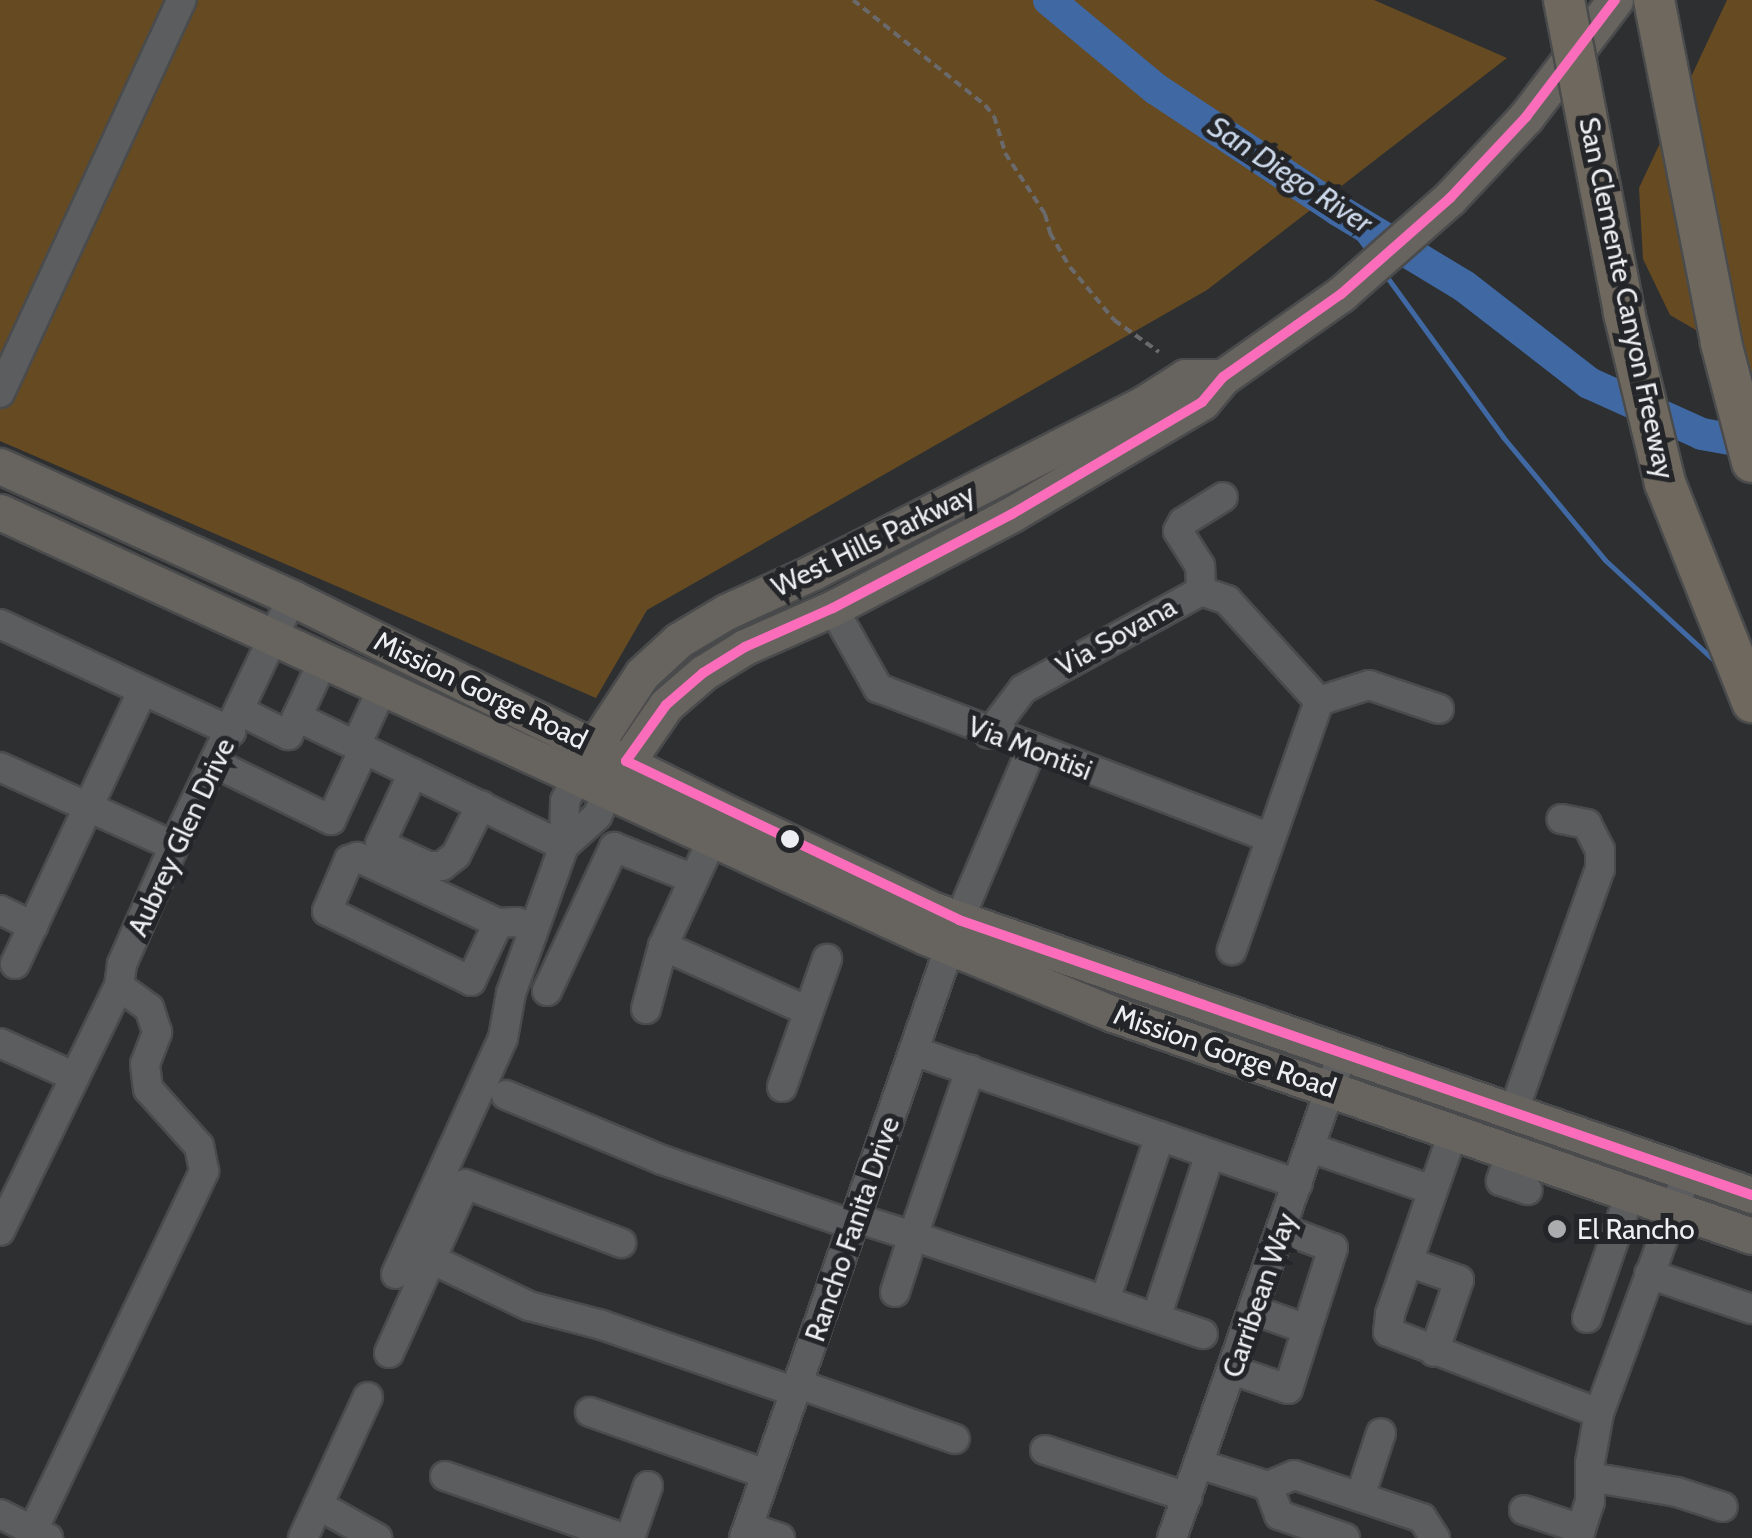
<!DOCTYPE html>
<style>
body{margin:0}
#map{position:relative;width:1752px;height:1538px;overflow:hidden;background:#2e2f31;font-family:Cabin,sans-serif}
div>[style]{position:absolute}
.green>*{inset:0;background:#664a22}
.stream>*{height:5px;margin:-2.5px;padding:0 2.5px;transform-origin:2.5px;border-radius:2.5px;background:#4069a4}
.river>*{height:32px;margin:-16px;padding:0 16px;transform-origin:16px;border-radius:16px;background:#4069a4}
.path>*{height:4px;margin-top:-2px;transform-origin:0;background:repeating-linear-gradient(90deg,#6a6a6c 0 8px,transparent 0 13px)}
.roads{filter:drop-shadow(2px 0 #4a4b4c) drop-shadow(-2px 0 #4a4b4c) drop-shadow(0 2px #4a4b4c) drop-shadow(0 -2px #4a4b4c)}
.minor>*{height:28px;margin:-14px;padding:0 14px;transform-origin:14px;border-radius:14px;background:#5c5d5e}
.major>*{height:35px;margin:-17.5px;padding:0 17.5px;transform-origin:17.5px;border-radius:17.5px;background:#67635e}
.highway>*{height:40px;margin:-20px;padding:0 20px;transform-origin:20px;border-radius:20px;background:#6f685e}
.bridges{filter:drop-shadow(2px 0 #4a4b4c) drop-shadow(-2px 0 #4a4b4c) drop-shadow(0 2px #4a4b4c) drop-shadow(0 -2px #4a4b4c)}
.highway-bridge>*{height:40px;margin:-20px;padding:0 20px;transform-origin:20px;border-radius:20px;background:#6f685e}
.bus-1>*{height:10px;margin:-5px;padding:0 5px;transform-origin:5px;border-radius:5px;background:#fb6dba}
.dots>*{width:28px;height:28px;translate:-50% -50%;box-sizing:border-box;border:5px solid #232528;border-radius:50%}
span{translate:-50% -50%;white-space:nowrap;text-align:center;line-height:1.15;-webkit-text-stroke:10px #232528;paint-order:stroke}
.street-label{font-size:28px;color:#eeeff2}
.poi-label{font-size:28px;color:#eeeff2}
.left{translate:0 -50%;text-align:left}
.water-label{font-size:30px;color:#cddaec;font-style:italic}
</style>
<div id="map">
<div class="green">
<i style="clip-path:polygon(0 0,1374px 0,1507px 58px,1207px 290px,647px 610px,596px 698px,0 441px)"></i>
<i style="clip-path:polygon(1727px 0,1752px 0,1752px 412px,1701px 333px,1670px 315px,1643px 259px,1639px 188px)"></i>
</div>
<div class="stream">
<i style="left:1338px;top:210px;width:52px;rotate:53.6deg"></i>
<i style="left:1384px;top:273px;width:203px;rotate:54deg"></i>
<i style="left:1503px;top:437px;width:160px;rotate:50.3deg"></i>
<i style="left:1605px;top:560px;width:152px;rotate:42.6deg"></i>
</div>
<div class="river">
<i style="left:1049px;top:0;width:139px;rotate:39.8deg"></i>
<i style="left:1156px;top:89px;width:219px;rotate:33.6deg"></i>
<i style="left:1338px;top:210px;width:147px;rotate:31.1deg"></i>
<i style="left:1464px;top:286px;width:158px;rotate:37.8deg"></i>
<i style="left:1589px;top:383px;width:124px;rotate:24.3deg"></i>
<i style="left:1702px;top:434px;width:51px;rotate:10.2deg"></i>
</div>
<div class="path">
<i style="left:853px;top:0;width:169px;rotate:38.5deg"></i>
<i style="left:985px;top:105px;width:14px;rotate:51deg"></i>
<i style="left:994px;top:116px;width:39px;rotate:73deg"></i>
<i style="left:1005px;top:153px;width:73px;rotate:56.7deg"></i>
<i style="left:1045px;top:214px;width:20px;rotate:75deg"></i>
<i style="left:1050px;top:233px;width:39px;rotate:60deg"></i>
<i style="left:1070px;top:267px;width:69px;rotate:50.3deg"></i>
<i style="left:1114px;top:320px;width:55px;rotate:35.4deg"></i>
</div>
<div class="roads">
<div class="minor">
<i style="left:0;top:393px;width:433px;rotate:-65.2deg"></i>
<i style="left:1201px;top:591px;width:25px;rotate:-92deg"></i>
<i style="left:1200px;top:566px;width:41px;rotate:-122.2deg"></i>
<i style="left:1178px;top:531px;width:10px;rotate:-61deg"></i>
<i style="left:1183px;top:522px;width:47px;rotate:-32deg"></i>
<i style="left:833px;top:608px;width:92px;rotate:60.6deg"></i>
<i style="left:878px;top:688px;width:420px;rotate:20.9deg"></i>
<i style="left:0;top:624px;width:255px;rotate:24.9deg"></i>
<i style="left:324px;top:659px;width:64px;rotate:115deg"></i>
<i style="left:297px;top:717px;width:297px;rotate:25.8deg"></i>
<i style="left:1319px;top:701px;width:52px;rotate:-17.7deg"></i>
<i style="left:1369px;top:685px;width:74px;rotate:18.9deg"></i>
<i style="left:240px;top:711px;width:54px;rotate:26.6deg"></i>
<i style="left:288px;top:735px;width:20px;rotate:-63deg"></i>
<i style="left:989px;top:734px;width:56px;rotate:-52.9deg"></i>
<i style="left:1023px;top:689px;width:203px;rotate:-28.8deg"></i>
<i style="left:1201px;top:591px;width:28px;rotate:19deg"></i>
<i style="left:1227px;top:600px;width:137px;rotate:47.7deg"></i>
<i style="left:1319px;top:701px;width:264px;rotate:109.3deg"></i>
<i style="left:356px;top:745px;width:64px;rotate:-65deg"></i>
<i style="left:216px;top:764px;width:128px;rotate:26deg"></i>
<i style="left:331px;top:820px;width:78px;rotate:-65.1deg"></i>
<i style="left:0;top:767px;width:191px;rotate:24.4deg"></i>
<i style="left:413px;top:773px;width:78px;rotate:114.9deg"></i>
<i style="left:380px;top:844px;width:53px;rotate:24.6deg"></i>
<i style="left:428px;top:866px;width:14px"></i>
<i style="left:442px;top:866px;width:18px;rotate:-38deg"></i>
<i style="left:456px;top:855px;width:56px;rotate:-63.4deg"></i>
<i style="left:564px;top:846px;width:45px;rotate:-42.3deg"></i>
<i style="left:597px;top:816px;width:26px;rotate:-65deg"></i>
<i style="left:0;top:910px;width:37px;rotate:26deg"></i>
<i style="left:498px;top:923px;width:64px;rotate:115deg"></i>
<i style="left:471px;top:981px;width:160px;rotate:-154.1deg"></i>
<i style="left:327px;top:911px;width:56px;rotate:-66.7deg"></i>
<i style="left:349px;top:860px;width:9px;rotate:-21deg"></i>
<i style="left:357px;top:857px;width:156px;rotate:25.1deg"></i>
<i style="left:498px;top:923px;width:19px;rotate:-3deg"></i>
<i style="left:517px;top:922px;width:16px;rotate:22deg"></i>
<i style="left:663px;top:946px;width:159px;rotate:24.1deg"></i>
<i style="left:15px;top:964px;width:302px;rotate:-65deg"></i>
<i style="left:547px;top:991px;width:159px;rotate:-65deg"></i>
<i style="left:614px;top:847px;width:86px;rotate:21.8deg"></i>
<i style="left:646px;top:1009px;width:65px;rotate:-74.9deg"></i>
<i style="left:663px;top:946px;width:115px;rotate:-65.2deg"></i>
<i style="left:0;top:1043px;width:82px;rotate:24.4deg"></i>
<i style="left:914px;top:1051px;width:406px;rotate:19.1deg"></i>
<i style="left:782px;top:1087px;width:136px;rotate:-70.6deg"></i>
<i style="left:506px;top:1095px;width:169px;rotate:22.6deg"></i>
<i style="left:662px;top:1160px;width:202px;rotate:18.8deg"></i>
<i style="left:1514px;top:1110px;width:256px;rotate:-70.4deg"></i>
<i style="left:1600px;top:869px;width:19px;rotate:-90deg"></i>
<i style="left:1600px;top:850px;width:29px;rotate:-117deg"></i>
<i style="left:1587px;top:824px;width:26px;rotate:-169deg"></i>
<i style="left:1454px;top:1130px;width:195px;rotate:109.2deg"></i>
<i style="left:1390px;top:1314px;width:18px;rotate:96deg"></i>
<i style="left:1388px;top:1332px;width:226px;rotate:21deg"></i>
<i style="left:1311px;top:1148px;width:128px;rotate:19.1deg"></i>
<i style="left:1512px;top:1150px;width:33px;rotate:110deg"></i>
<i style="left:1501px;top:1181px;width:28px;rotate:19deg"></i>
<i style="left:856px;top:1218px;width:60px;rotate:17.5deg"></i>
<i style="left:913px;top:1236px;width:176px;rotate:-71deg"></i>
<i style="left:0;top:1231px;width:272px;rotate:-64.1deg"></i>
<i style="left:119px;top:986px;width:22px;rotate:-82deg"></i>
<i style="left:122px;top:964px;width:129px;rotate:-66.2deg"></i>
<i style="left:174px;top:846px;width:275px;rotate:-64.6deg"></i>
<i style="left:431px;top:1259px;width:109px;rotate:25.6deg"></i>
<i style="left:529px;top:1306px;width:75px;rotate:14.6deg"></i>
<i style="left:602px;top:1325px;width:204px;rotate:19.1deg"></i>
<i style="left:1408px;top:1262px;width:54px;rotate:19.4deg"></i>
<i style="left:1459px;top:1280px;width:76px;rotate:109.1deg"></i>
<i style="left:396px;top:1274px;width:259px;rotate:-65.6deg"></i>
<i style="left:503px;top:1038px;width:46px;rotate:-79.9deg"></i>
<i style="left:511px;top:993px;width:156px;rotate:-70.2deg"></i>
<i style="left:564px;top:846px;width:45px;rotate:-88.7deg"></i>
<i style="left:565px;top:801px;width:28px;rotate:-64deg"></i>
<i style="left:1649px;top:1274px;width:109px;rotate:18.8deg"></i>
<i style="left:895px;top:1292px;width:59px;rotate:-72.2deg"></i>
<i style="left:913px;top:1236px;width:306px;rotate:18.7deg"></i>
<i style="left:1105px;top:1300px;width:173px;rotate:-71.5deg"></i>
<i style="left:1253px;top:1310px;width:57px;rotate:19.4deg"></i>
<i style="left:1307px;top:1329px;width:85px;rotate:-72.2deg"></i>
<i style="left:1333px;top:1248px;width:54px;rotate:-159.6deg"></i>
<i style="left:1156px;top:1318px;width:173px;rotate:-71.8deg"></i>
<i style="left:1587px;top:1318px;width:134px;rotate:-70.9deg"></i>
<i style="left:389px;top:1353px;width:185px;rotate:-65.8deg"></i>
<i style="left:465px;top:1184px;width:167px;rotate:20.7deg"></i>
<i style="left:1232px;top:1370px;width:59px;rotate:18.7deg"></i>
<i style="left:1288px;top:1389px;width:63px;rotate:-72.4deg"></i>
<i style="left:798px;top:1384px;width:166px;rotate:19.3deg"></i>
<i style="left:590px;top:1412px;width:187px;rotate:19.4deg"></i>
<i style="left:1045px;top:1450px;width:150px;rotate:18.3deg"></i>
<i style="left:1199px;top:1464px;width:72px;rotate:17.7deg"></i>
<i style="left:1268px;top:1486px;width:28px;rotate:-23deg"></i>
<i style="left:1294px;top:1475px;width:135px;rotate:18.6deg"></i>
<i style="left:1422px;top:1518px;width:24px;rotate:57deg"></i>
<i style="left:445px;top:1476px;width:188px;rotate:19.2deg"></i>
<i style="left:1590px;top:1477px;width:88px;rotate:9.8deg"></i>
<i style="left:1677px;top:1492px;width:48px;rotate:18.1deg"></i>
<i style="left:1268px;top:1486px;width:31px;rotate:69deg"></i>
<i style="left:1279px;top:1515px;width:70px;rotate:19.2deg"></i>
<i style="left:1360px;top:1497px;width:67px;rotate:-71.8deg"></i>
<i style="left:318px;top:1505px;width:68px;rotate:29.2deg"></i>
<i style="left:1524px;top:1510px;width:60px;rotate:18.4deg"></i>
<i style="left:0;top:1514px;width:54px;rotate:26.6deg"></i>
<i style="left:748px;top:1527px;width:34px;rotate:19deg"></i>
<i style="left:33px;top:1530px;width:398px;rotate:-64.5deg"></i>
<i style="left:204px;top:1171px;width:25px;rotate:-101deg"></i>
<i style="left:199px;top:1146px;width:76px;rotate:-131.8deg"></i>
<i style="left:148px;top:1089px;width:25px;rotate:-97deg"></i>
<i style="left:145px;top:1064px;width:34px;rotate:-69deg"></i>
<i style="left:157px;top:1032px;width:25px;rotate:-108deg"></i>
<i style="left:149px;top:1008px;width:37px;rotate:-144deg"></i>
<i style="left:303px;top:1538px;width:155px;rotate:-65.3deg"></i>
<i style="left:630px;top:1538px;width:55px;rotate:-70.9deg"></i>
<i style="left:744px;top:1538px;width:654px;rotate:-70.82deg"></i>
<i style="left:959px;top:920px;width:185px;rotate:-67deg"></i>
<i style="left:1172px;top:1538px;width:515px;rotate:-70.62deg"></i>
<i style="left:1578px;top:1538px;width:38px;rotate:-72deg"></i>
<i style="left:1590px;top:1502px;width:39px;rotate:-90deg"></i>
<i style="left:1590px;top:1463px;width:51px;rotate:-79.8deg"></i>
<i style="left:1599px;top:1413px;width:258px;rotate:-69.8deg"></i>
</div>
<div class="major">
<i style="left:0;top:466px;width:320px;rotate:24.3deg"></i>
<i style="left:292px;top:598px;width:474px;rotate:26.3deg"></i>
<i style="left:717px;top:808px;width:242px;rotate:25.2deg"></i>
<i style="left:936px;top:911px;width:864px;rotate:19.19deg"></i>
<i style="left:0;top:512px;width:1019px;rotate:24.65deg"></i>
<i style="left:926px;top:937px;width:202px;rotate:22.4deg"></i>
<i style="left:1113px;top:1014px;width:676px;rotate:19.16deg"></i>
<i style="left:584px;top:762px;width:105px;rotate:-56.6deg"></i>
<i style="left:642px;top:674px;width:50px;rotate:-42.6deg"></i>
<i style="left:679px;top:640px;width:55px;rotate:-30.8deg"></i>
<i style="left:726px;top:612px;width:98px;rotate:-24.7deg"></i>
<i style="left:815px;top:571px;width:368px;rotate:-27deg"></i>
<i style="left:1143px;top:404px;width:50px;rotate:-32.7deg"></i>
<i style="left:1185px;top:377px;width:38px"></i>
<i style="left:616px;top:778px;width:88px;rotate:-55.6deg"></i>
<i style="left:666px;top:705px;width:49px;rotate:-40.9deg"></i>
<i style="left:703px;top:673px;width:49px;rotate:-31.8deg"></i>
<i style="left:745px;top:647px;width:96px;rotate:-23.9deg"></i>
<i style="left:833px;top:608px;width:202px;rotate:-27.7deg"></i>
<i style="left:1012px;top:514px;width:221px;rotate:-30.5deg"></i>
<i style="left:1202px;top:402px;width:33px;rotate:-50deg"></i>
<i style="left:1223px;top:377px;width:144px;rotate:-35.1deg"></i>
<i style="left:1341px;top:294px;width:145px;rotate:-41.4deg"></i>
<i style="left:1450px;top:198px;width:111px;rotate:-46.8deg"></i>
<i style="left:1526px;top:117px;width:147px;rotate:-52.7deg"></i>
</div>
<div class="highway">
<i style="left:1654px;top:0;width:349px;rotate:78.9deg"></i>
<i style="left:1721px;top:343px;width:123px;rotate:75.4deg"></i>
</div>
</div>
<div class="bridges">
<div class="highway-bridge">
<i style="left:1564px;top:0;width:319px;rotate:79.1deg"></i>
<i style="left:1624px;top:313px;width:175px;rotate:76.4deg"></i>
<i style="left:1665px;top:483px;width:236px;rotate:68.3deg"></i>
</div>
</div>
<div class="bus-1">
<i style="left:1615px;top:0;width:147px;rotate:127.3deg"></i>
<i style="left:1526px;top:117px;width:111px;rotate:133.2deg"></i>
<i style="left:1450px;top:198px;width:145px;rotate:138.6deg"></i>
<i style="left:1341px;top:294px;width:144px;rotate:144.9deg"></i>
<i style="left:1223px;top:377px;width:33px;rotate:130deg"></i>
<i style="left:1202px;top:402px;width:221px;rotate:149.5deg"></i>
<i style="left:1012px;top:514px;width:202px;rotate:152.3deg"></i>
<i style="left:833px;top:608px;width:96px;rotate:156.1deg"></i>
<i style="left:745px;top:647px;width:49px;rotate:148.2deg"></i>
<i style="left:703px;top:673px;width:49px;rotate:139.1deg"></i>
<i style="left:666px;top:705px;width:69px;rotate:125.5deg"></i>
<i style="left:626px;top:761px;width:369px;rotate:25.5deg"></i>
<i style="left:959px;top:920px;width:839px;rotate:19.13deg"></i>
</div>
<div class="dots">
<i style="left:790px;top:839px;background:#eeeff2"></i>
<i style="left:1557px;top:1229px;background:#abacae"></i>
</div>
<div class="street-label">
<span style="left:1627px;top:298px;rotate:78deg">San Clemente Canyon Freeway</span>
<span style="left:873px;top:540px;rotate:-26deg">West Hills Parkway</span>
<span style="left:1116px;top:636px;rotate:-29deg">Via Sovana</span>
<span style="left:481px;top:690px;rotate:26deg">Mission Gorge Road</span>
<span style="left:1030px;top:748px;rotate:21deg">Via Montisi</span>
<span style="left:181px;top:837px;rotate:-65deg">Aubrey Glen Drive</span>
<span style="left:1225px;top:1051px;rotate:19deg">Mission Gorge Road</span>
<span style="left:852px;top:1229px;rotate:-71deg">Rancho Fanita Drive</span>
<span style="left:1259px;top:1295px;rotate:-71deg">Carribean Way</span>
</div>
<div class="poi-label">
<span class="left" style="left:1577px;top:1229px">El Rancho</span>
</div>
<div class="water-label">
<span style="left:1290px;top:175px;rotate:33deg">San Diego River</span>
</div>
</div>
